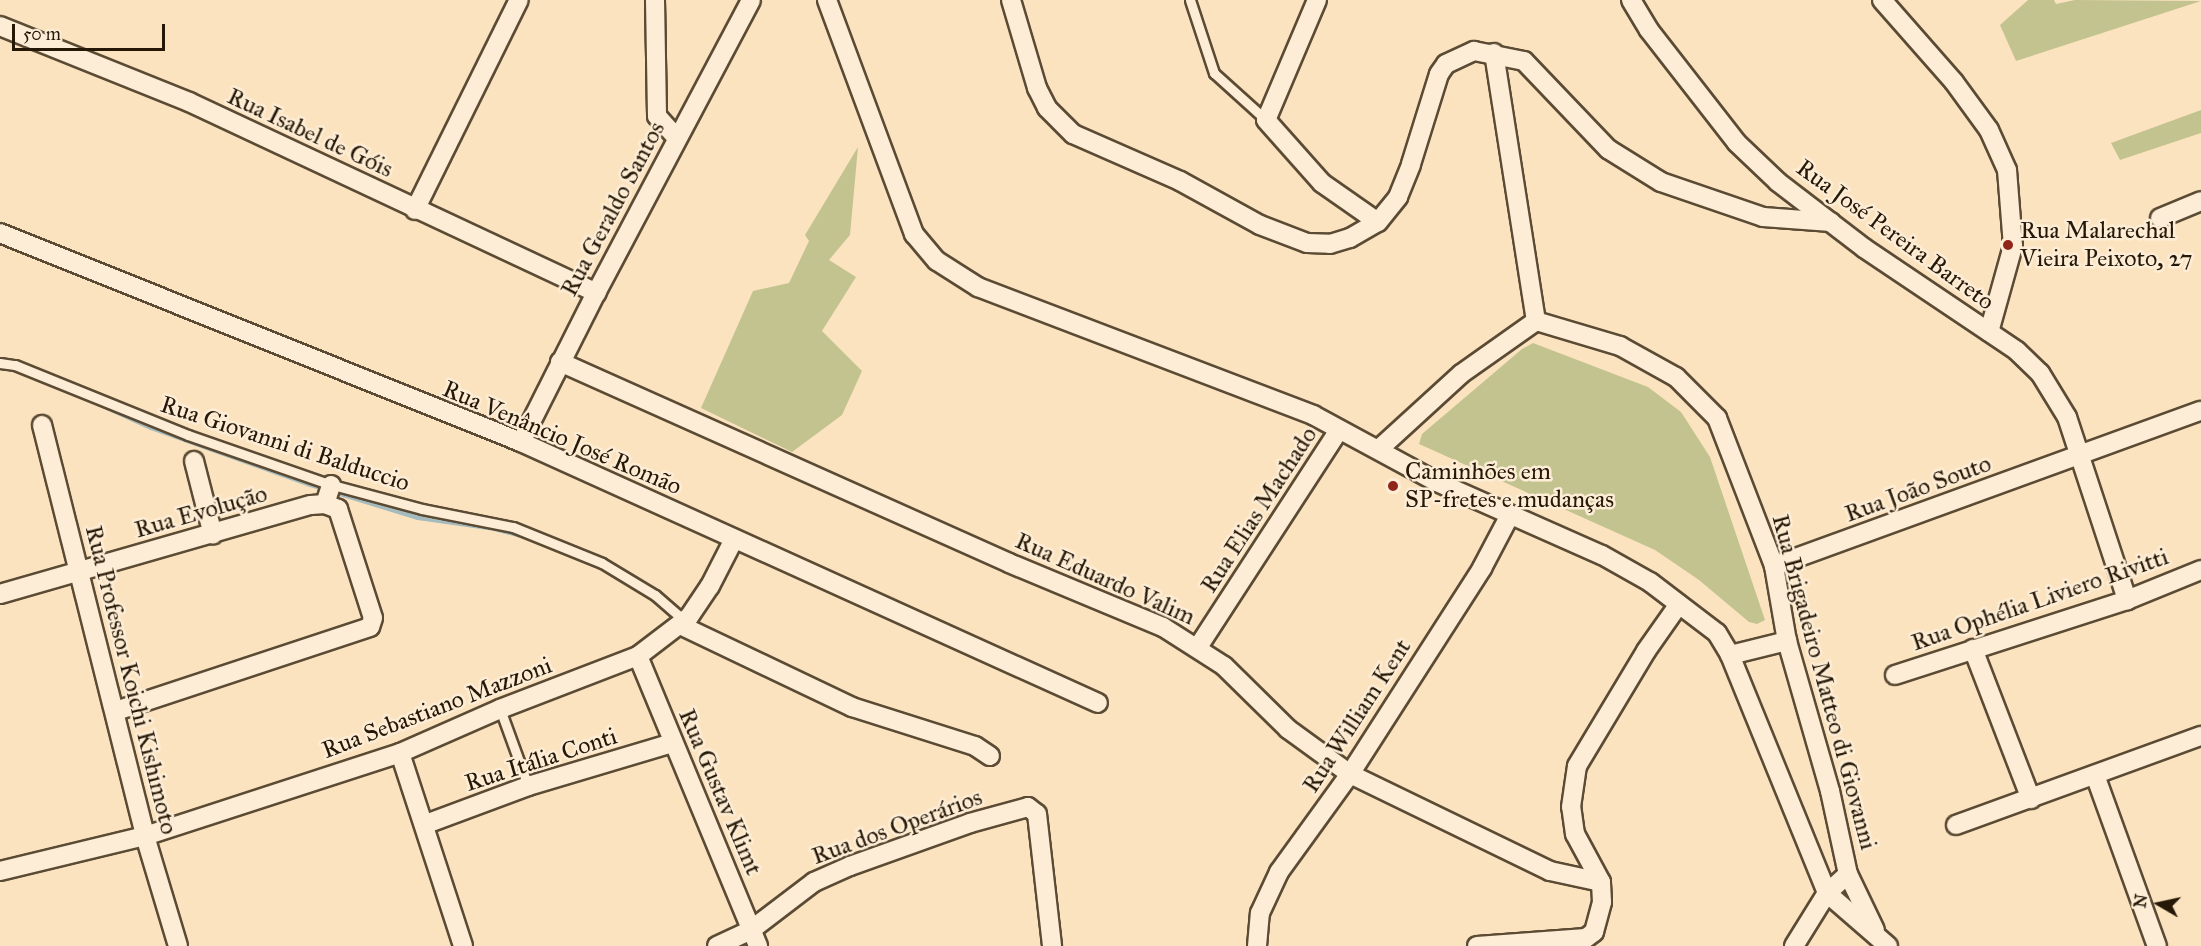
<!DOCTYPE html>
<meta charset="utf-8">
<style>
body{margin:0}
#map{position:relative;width:2201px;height:946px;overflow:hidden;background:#fce3c0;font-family:"IM FELL Great Primer",serif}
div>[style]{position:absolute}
.green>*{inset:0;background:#c3c390}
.stream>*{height:6px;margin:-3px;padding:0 3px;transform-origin:3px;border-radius:3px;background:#a5bbbe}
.roads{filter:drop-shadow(2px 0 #5b4b34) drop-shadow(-2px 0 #5b4b34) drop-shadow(0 2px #5b4b34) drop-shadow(0 -2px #5b4b34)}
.service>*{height:9px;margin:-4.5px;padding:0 4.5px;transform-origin:4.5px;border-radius:4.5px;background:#fdedd6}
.minor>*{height:18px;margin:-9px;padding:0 9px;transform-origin:9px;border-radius:9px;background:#fdedd6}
.dots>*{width:16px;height:16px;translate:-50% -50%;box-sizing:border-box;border:3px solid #fdedd6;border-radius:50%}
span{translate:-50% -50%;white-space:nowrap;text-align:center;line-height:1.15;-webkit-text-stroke:5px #fdedd6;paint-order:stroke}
.street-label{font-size:24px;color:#251806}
.poi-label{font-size:24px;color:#251806}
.left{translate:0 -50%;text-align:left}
.north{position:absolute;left:2129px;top:874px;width:60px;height:60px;-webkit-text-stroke:4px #fdedd6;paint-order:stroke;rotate:279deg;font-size:16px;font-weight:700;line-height:24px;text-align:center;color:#251806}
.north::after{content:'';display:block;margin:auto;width:21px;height:27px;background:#251806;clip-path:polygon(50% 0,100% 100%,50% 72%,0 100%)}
.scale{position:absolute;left:12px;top:24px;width:153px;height:27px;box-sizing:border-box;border:3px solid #251806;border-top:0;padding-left:8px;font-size:18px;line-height:21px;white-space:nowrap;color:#251806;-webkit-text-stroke:4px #fdedd6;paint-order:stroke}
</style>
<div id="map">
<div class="green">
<i style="clip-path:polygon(2028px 0,2054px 0,2056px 4px,2075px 0,2201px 1px,2016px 61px,2000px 25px)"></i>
<i style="clip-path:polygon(2201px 110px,2201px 133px,2120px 160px,2111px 143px)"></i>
<i style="clip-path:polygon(858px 147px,850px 235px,829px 260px,856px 277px,822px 331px,862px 371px,842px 415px,792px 452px,701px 408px,753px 291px,789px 283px,809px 241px,805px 235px)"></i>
<i style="clip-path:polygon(1533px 343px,1648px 387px,1681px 412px,1710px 457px,1765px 620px,1757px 624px,1749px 622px,1699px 580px,1655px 550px,1419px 444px,1422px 434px,1522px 349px)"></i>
</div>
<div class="stream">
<i style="left:81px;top:395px;width:77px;rotate:24.6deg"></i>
<i style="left:151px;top:427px;width:169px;rotate:19.7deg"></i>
<i style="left:310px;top:484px;width:113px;rotate:17deg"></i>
<i style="left:418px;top:517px;width:78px;rotate:8.1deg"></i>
<i style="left:495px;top:528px;width:35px;rotate:15deg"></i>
</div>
<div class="roads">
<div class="service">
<i style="left:1190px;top:0;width:77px;rotate:71.8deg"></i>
<i style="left:1214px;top:73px;width:70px;rotate:42.1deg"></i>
<i style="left:0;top:363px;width:15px;rotate:8deg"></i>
<i style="left:15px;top:365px;width:187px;rotate:22deg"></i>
<i style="left:188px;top:435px;width:149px;rotate:19.2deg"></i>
<i style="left:329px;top:484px;width:96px;rotate:15deg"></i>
<i style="left:422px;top:509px;width:93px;rotate:11.2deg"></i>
<i style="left:513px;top:527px;width:96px;rotate:22deg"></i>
<i style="left:602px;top:563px;width:62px;rotate:31.1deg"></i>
<i style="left:655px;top:595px;width:40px;rotate:41deg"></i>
<i style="left:500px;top:709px;width:82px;rotate:70deg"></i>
</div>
<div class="minor">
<i style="left:655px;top:0;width:116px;rotate:89deg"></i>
<i style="left:657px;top:116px;width:30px;rotate:48deg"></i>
<i style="left:827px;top:0;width:250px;rotate:69.6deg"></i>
<i style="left:914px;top:234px;width:35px;rotate:50deg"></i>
<i style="left:937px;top:261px;width:49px;rotate:32.4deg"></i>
<i style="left:978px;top:287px;width:359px;rotate:20.9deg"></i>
<i style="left:1313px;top:415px;width:141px;rotate:28.4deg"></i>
<i style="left:1437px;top:482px;width:180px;rotate:23.9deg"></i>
<i style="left:1602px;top:555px;width:55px;rotate:29.4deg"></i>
<i style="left:1650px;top:582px;width:84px;rotate:37.3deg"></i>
<i style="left:1717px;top:633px;width:26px;rotate:59deg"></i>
<i style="left:1730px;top:655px;width:257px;rotate:67.8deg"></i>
<i style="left:1827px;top:893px;width:81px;rotate:41deg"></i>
<i style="left:1011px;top:0;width:92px;rotate:73.5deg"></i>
<i style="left:1037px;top:88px;width:22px;rotate:63deg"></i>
<i style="left:1047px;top:108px;width:37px;rotate:45deg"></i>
<i style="left:1073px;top:134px;width:117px;rotate:23.7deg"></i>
<i style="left:1180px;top:181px;width:91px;rotate:28.8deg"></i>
<i style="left:1260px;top:225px;width:50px;rotate:21deg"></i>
<i style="left:1307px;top:243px;width:23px;rotate:2deg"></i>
<i style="left:1330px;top:244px;width:21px;rotate:-17deg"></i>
<i style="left:1350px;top:238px;width:32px;rotate:-30deg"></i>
<i style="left:1378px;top:222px;width:32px;rotate:-51deg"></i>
<i style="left:1398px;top:197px;width:35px;rotate:-68deg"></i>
<i style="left:1411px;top:164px;width:94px;rotate:-72.7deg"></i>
<i style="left:1439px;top:74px;width:12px;rotate:-55deg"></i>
<i style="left:1446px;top:64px;width:31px;rotate:-25deg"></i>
<i style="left:1474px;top:51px;width:51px;rotate:11.3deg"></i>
<i style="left:1524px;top:61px;width:122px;rotate:46.3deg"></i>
<i style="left:1608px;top:149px;width:62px;rotate:31.9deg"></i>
<i style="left:1661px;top:182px;width:108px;rotate:18.9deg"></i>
<i style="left:1763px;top:217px;width:68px;rotate:4.2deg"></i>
<i style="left:1317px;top:0;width:130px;rotate:113deg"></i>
<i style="left:1266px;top:120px;width:84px;rotate:48.4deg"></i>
<i style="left:1322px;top:183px;width:68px;rotate:34.9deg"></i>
<i style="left:1631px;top:0;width:35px;rotate:59deg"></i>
<i style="left:1649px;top:30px;width:143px;rotate:52.1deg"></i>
<i style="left:1737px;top:143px;width:57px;rotate:43.6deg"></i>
<i style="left:1778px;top:182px;width:108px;rotate:37.5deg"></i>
<i style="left:1864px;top:248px;width:184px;rotate:33.9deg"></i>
<i style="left:2017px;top:351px;width:32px;rotate:44deg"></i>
<i style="left:2040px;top:373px;width:52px;rotate:58.5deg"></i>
<i style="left:2067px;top:417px;width:193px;rotate:71.8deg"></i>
<i style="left:1882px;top:0;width:109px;rotate:48.7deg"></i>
<i style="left:1954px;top:82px;width:59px;rotate:53.9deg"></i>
<i style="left:1989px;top:130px;width:44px;rotate:65.8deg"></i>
<i style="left:2007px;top:170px;width:76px;rotate:85.5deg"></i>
<i style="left:2013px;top:246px;width:89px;rotate:105.6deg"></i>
<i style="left:0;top:26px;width:204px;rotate:21.9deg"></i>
<i style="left:189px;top:102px;width:450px;rotate:25.1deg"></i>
<i style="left:1494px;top:53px;width:271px;rotate:81.1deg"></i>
<i style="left:415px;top:210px;width:234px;rotate:-63.7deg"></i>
<i style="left:2160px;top:218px;width:44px;rotate:-22.5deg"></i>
<i style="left:0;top:233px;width:561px;rotate:21.86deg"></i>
<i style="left:521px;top:442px;width:633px;rotate:24.34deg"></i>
<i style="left:1536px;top:321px;width:88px;rotate:16.6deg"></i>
<i style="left:1620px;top:346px;width:64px;rotate:29deg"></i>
<i style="left:1676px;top:377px;width:58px;rotate:45deg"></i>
<i style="left:1717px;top:418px;width:159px;rotate:68.9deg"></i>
<i style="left:1774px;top:566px;width:76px;rotate:80.2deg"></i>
<i style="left:1787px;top:641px;width:156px;rotate:74deg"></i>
<i style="left:1830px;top:791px;width:85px;rotate:77.8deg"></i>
<i style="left:1848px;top:874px;width:62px;rotate:64.3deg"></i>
<i style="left:560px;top:362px;width:492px;rotate:24.1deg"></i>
<i style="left:1009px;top:563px;width:167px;rotate:22.6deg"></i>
<i style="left:1163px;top:627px;width:72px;rotate:32.6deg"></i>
<i style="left:1224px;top:666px;width:90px;rotate:44.5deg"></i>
<i style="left:1288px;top:729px;width:77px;rotate:36deg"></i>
<i style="left:1350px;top:774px;width:222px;rotate:25.9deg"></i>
<i style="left:1550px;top:871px;width:52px;rotate:12.2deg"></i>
<i style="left:42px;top:425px;width:424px;rotate:75.9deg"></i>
<i style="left:145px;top:836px;width:115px;rotate:73.3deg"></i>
<i style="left:521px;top:442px;width:167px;rotate:-63.3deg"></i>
<i style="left:596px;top:293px;width:331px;rotate:-62.1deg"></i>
<i style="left:1379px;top:449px;width:111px;rotate:-42.4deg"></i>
<i style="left:1461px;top:374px;width:92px;rotate:-35.2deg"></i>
<i style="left:194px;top:461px;width:76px;rotate:75.6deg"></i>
<i style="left:325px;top:504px;width:20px;rotate:-72deg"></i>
<i style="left:1774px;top:566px;width:454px;rotate:-20deg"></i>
<i style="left:0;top:594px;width:323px;rotate:-16deg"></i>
<i style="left:311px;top:505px;width:14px;rotate:-4deg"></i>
<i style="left:325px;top:504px;width:14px;rotate:21deg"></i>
<i style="left:338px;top:509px;width:114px;rotate:72.2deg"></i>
<i style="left:373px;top:618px;width:9px;rotate:108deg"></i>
<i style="left:370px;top:627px;width:268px;rotate:161.7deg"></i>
<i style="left:680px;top:625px;width:191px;rotate:25.5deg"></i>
<i style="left:852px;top:707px;width:129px;rotate:17.6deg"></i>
<i style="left:975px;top:746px;width:18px;rotate:34deg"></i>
<i style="left:1198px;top:647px;width:259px;rotate:-57deg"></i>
<i style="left:1973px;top:649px;width:161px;rotate:68.9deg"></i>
<i style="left:1730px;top:655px;width:59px;rotate:-13.8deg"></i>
<i style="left:638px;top:656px;width:314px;rotate:67.5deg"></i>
<i style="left:1895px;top:675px;width:244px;rotate:-17.9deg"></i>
<i style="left:2127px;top:600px;width:80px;rotate:-22.1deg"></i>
<i style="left:400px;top:753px;width:203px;rotate:71.9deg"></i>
<i style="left:2095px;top:775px;width:182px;rotate:70.1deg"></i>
<i style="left:426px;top:824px;width:109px;rotate:-20.4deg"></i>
<i style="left:528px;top:786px;width:150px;rotate:-16.6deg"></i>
<i style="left:1956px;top:825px;width:261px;rotate:-20deg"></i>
<i style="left:0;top:871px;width:149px;rotate:-13.6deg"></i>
<i style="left:145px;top:836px;width:268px;rotate:-18deg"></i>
<i style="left:400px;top:753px;width:109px;rotate:-23.7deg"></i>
<i style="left:500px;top:709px;width:148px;rotate:-21deg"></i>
<i style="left:638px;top:656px;width:64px;rotate:-37.4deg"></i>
<i style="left:689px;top:617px;width:37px;rotate:-56deg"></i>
<i style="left:710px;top:586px;width:53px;rotate:-62.9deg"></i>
<i style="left:717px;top:946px;width:38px;rotate:-25deg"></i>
<i style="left:751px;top:930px;width:79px;rotate:-37.3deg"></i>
<i style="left:814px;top:882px;width:39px;rotate:-24deg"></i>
<i style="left:850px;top:866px;width:127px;rotate:-19.7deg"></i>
<i style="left:970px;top:823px;width:60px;rotate:-15.4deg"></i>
<i style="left:1028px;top:807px;width:11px;rotate:38deg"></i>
<i style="left:1037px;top:814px;width:133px;rotate:83.5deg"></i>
<i style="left:1257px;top:946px;width:33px;rotate:-85deg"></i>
<i style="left:1260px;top:913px;width:45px;rotate:-65.1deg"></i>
<i style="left:1279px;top:872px;width:121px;rotate:-54.1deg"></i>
<i style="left:1350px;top:774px;width:245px;rotate:-57.3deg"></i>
<i style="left:1482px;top:568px;width:60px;rotate:-62.2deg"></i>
<i style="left:1477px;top:946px;width:109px;rotate:-4.2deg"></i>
<i style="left:1586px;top:938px;width:10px;rotate:-37deg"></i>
<i style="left:1594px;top:932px;width:31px;rotate:-75deg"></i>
<i style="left:1602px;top:902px;width:20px;rotate:-93deg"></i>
<i style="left:1601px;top:882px;width:55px;rotate:-118.4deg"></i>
<i style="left:1575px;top:834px;width:27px;rotate:-98deg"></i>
<i style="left:1571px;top:807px;width:41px;rotate:-81.7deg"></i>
<i style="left:1577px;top:766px;width:134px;rotate:-59deg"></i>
<i style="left:1646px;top:651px;width:57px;rotate:-54.9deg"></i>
<i style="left:1794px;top:946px;width:62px;rotate:-58.1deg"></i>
<i style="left:1827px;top:893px;width:28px;rotate:-42deg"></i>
</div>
</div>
<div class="dots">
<i style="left:2008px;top:245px;background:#8f2418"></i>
<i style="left:1393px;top:486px;background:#8f2418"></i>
</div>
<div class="street-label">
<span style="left:310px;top:133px;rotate:25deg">Rua Isabel de Góis</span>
<span style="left:613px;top:209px;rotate:-62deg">Rua Geraldo Santos</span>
<span style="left:1895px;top:235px;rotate:36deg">Rua José Pereira Barreto</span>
<span style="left:562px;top:438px;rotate:23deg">Rua Venâncio José Romão</span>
<span style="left:285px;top:444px;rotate:18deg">Rua Giovanni di Balduccio</span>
<span style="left:1918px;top:489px;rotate:-20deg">Rua João Souto</span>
<span style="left:1259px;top:510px;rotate:-57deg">Rua Elias Machado</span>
<span style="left:201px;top:512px;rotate:-16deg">Rua Evolução</span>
<span style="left:1105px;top:579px;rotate:24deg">Rua Eduardo Valim</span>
<span style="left:2040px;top:600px;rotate:-19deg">Rua Ophélia Liviero Rivitti</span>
<span style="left:131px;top:680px;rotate:76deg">Rua Professor Koichi Kishimoto</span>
<span style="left:1824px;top:682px;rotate:75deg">Rua Brigadeiro Matteo di Giovanni</span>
<span style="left:437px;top:708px;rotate:-21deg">Rua Sebastiano Mazzoni</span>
<span style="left:1357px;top:716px;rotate:-57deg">Rua William Kent</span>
<span style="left:541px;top:760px;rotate:-18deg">Rua Itália Conti</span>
<span style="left:720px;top:792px;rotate:67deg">Rua Gustav Klimt</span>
<span style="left:897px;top:827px;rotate:-20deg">Rua dos Operários</span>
</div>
<div class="poi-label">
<span class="left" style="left:2020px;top:245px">Rua Malarechal<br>Vieira Peixoto, 27</span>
<span class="left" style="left:1405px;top:486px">Caminhões em<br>SP-fretes e mudanças</span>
</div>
<div class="north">N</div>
<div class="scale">50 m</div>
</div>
